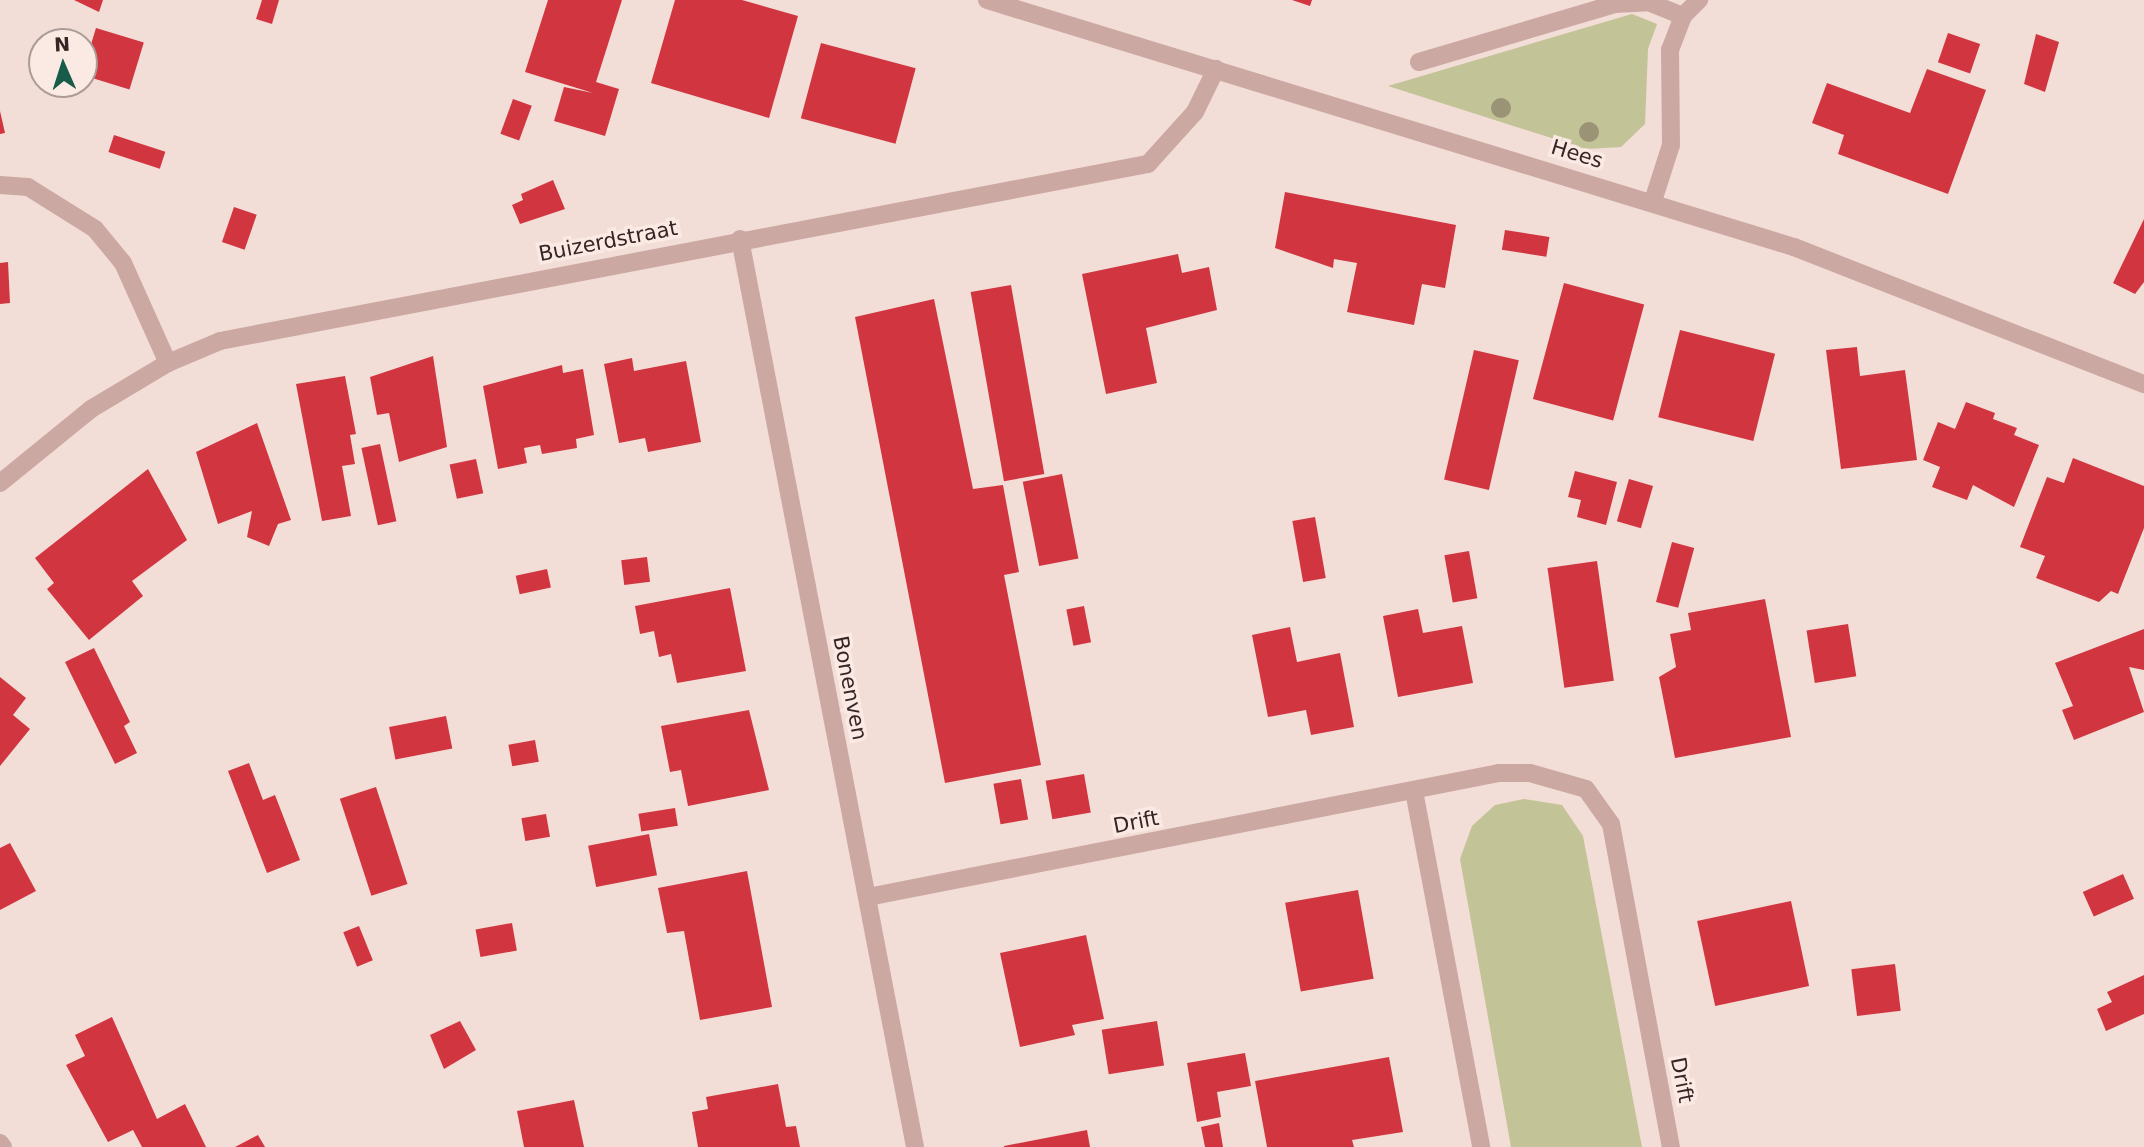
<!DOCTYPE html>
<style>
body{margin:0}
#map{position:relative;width:2144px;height:1147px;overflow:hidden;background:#f3ddd7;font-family:"DejaVu Sans",sans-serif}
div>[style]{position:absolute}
.green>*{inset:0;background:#c2c396}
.building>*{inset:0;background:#d13640;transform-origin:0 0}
.minor>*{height:18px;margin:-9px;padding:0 9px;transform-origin:9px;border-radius:9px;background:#cca8a2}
.trees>*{width:20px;height:20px;margin:-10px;border-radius:50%;background:#9b9376}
span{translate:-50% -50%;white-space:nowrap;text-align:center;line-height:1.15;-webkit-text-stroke:7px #fbe9e3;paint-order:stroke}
.street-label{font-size:21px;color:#362525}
.north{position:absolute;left:28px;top:28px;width:70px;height:70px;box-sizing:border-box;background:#fbe9e3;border:2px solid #ac9b97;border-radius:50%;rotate:357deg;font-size:19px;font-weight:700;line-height:28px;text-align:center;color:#362525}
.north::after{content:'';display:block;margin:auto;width:24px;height:32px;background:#175b4b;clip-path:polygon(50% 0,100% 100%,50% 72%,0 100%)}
</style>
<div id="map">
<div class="green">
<i style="clip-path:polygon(1632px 14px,1657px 24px,1648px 49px,1645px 124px,1621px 147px,1586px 149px,1388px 86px)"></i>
<i style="clip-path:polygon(1524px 799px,1562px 805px,1583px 836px,1642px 1147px,1511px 1147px,1460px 859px,1472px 826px,1495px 805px)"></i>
</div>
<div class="building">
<i style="clip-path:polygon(74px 0,103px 0,99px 12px)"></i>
<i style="clip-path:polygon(262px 0,279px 0,272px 24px,256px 19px)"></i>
<i style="clip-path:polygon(548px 0,622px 0,596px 82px,619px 89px,605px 136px,554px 121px,564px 87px,593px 93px,525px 72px)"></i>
<i style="clip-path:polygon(675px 0,742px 0,798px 16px,769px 118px,651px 83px)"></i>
<i style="clip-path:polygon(1292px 0,1312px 0,1310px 6px)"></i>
<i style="left:96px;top:28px;width:50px;height:49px;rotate:17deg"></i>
<i style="left:1948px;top:33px;width:34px;height:31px;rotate:19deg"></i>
<i style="clip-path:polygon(2036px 34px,2059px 42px,2045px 92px,2024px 84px)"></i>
<i style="left:821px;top:43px;width:98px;height:78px;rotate:15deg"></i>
<i style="clip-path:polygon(1927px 69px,1986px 90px,1948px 194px,1838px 154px,1844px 135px,1812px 123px,1827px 83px,1910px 113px)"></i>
<i style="left:513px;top:99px;width:20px;height:37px;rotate:20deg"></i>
<i style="clip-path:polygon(0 111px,5px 133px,0 134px)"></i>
<i style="left:114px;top:135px;width:54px;height:18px;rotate:18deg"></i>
<i style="clip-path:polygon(553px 180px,565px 209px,520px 224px,512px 205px,523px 200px,521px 194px)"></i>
<i style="clip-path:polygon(1285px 192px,1456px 225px,1445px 288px,1422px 284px,1414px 325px,1347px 312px,1357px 263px,1334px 259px,1333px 268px,1275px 248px)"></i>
<i style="left:234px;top:207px;width:24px;height:37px;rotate:19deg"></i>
<i style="clip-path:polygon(2144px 219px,2144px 282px,2135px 294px,2113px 283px)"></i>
<i style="left:1505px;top:230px;width:45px;height:20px;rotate:9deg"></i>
<i style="clip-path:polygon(1178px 254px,1182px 273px,1209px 267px,1217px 310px,1146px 328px,1157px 383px,1106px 394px,1082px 274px)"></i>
<i style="clip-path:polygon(8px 262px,10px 303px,0 304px,0 263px)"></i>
<i style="left:1564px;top:283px;width:83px;height:120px;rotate:15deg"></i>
<i style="left:1011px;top:285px;width:192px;height:41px;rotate:80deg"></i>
<i style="clip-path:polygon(934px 299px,973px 489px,1003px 485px,1019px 572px,1004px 575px,1041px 765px,945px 783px,855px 317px)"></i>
<i style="left:1680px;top:330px;width:98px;height:90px;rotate:14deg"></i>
<i style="clip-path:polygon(1857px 347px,1860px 376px,1905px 370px,1917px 460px,1841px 469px,1826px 350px)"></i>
<i style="left:1474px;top:350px;width:46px;height:133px;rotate:13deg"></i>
<i style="clip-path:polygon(433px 356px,447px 447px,399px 462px,389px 413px,377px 415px,370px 377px)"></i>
<i style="clip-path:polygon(632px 358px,634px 371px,686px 361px,701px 442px,648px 452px,645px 438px,619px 443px,604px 364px)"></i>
<i style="clip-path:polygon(562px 365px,563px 373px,583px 369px,594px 435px,576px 439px,577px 448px,542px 454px,540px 445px,524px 448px,527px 463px,498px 469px,483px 386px)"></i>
<i style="clip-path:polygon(345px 376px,356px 434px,350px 435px,355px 464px,342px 466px,351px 516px,322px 521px,296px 384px)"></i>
<i style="clip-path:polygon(1966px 402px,1995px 413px,1993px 419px,2017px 428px,2014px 435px,2039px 445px,2014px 507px,1973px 485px,1967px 500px,1932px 487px,1940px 467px,1923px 460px,1938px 422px,1955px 429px)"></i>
<i style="clip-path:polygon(257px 423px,291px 520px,278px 524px,269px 546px,247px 537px,252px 511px,218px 524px,196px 452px)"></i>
<i style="left:380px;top:444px;width:79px;height:19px;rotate:78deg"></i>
<i style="clip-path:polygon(2073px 458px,2144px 486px,2144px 528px,2118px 594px,2111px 591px,2099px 602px,2036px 578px,2045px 556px,2020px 547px,2047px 477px,2064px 483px)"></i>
<i style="left:476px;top:459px;width:35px;height:27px;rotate:78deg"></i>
<i style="clip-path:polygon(148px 469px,187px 540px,132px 581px,143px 596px,89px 640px,47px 589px,54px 583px,35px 558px)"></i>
<i style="clip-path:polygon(1575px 471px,1617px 482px,1606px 525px,1577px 517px,1581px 500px,1568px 497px)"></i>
<i style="left:1062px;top:474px;width:86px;height:40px;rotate:79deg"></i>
<i style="left:1629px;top:479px;width:25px;height:44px;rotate:16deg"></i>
<i style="left:1315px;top:517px;width:62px;height:23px;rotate:80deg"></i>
<i style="left:1672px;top:542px;width:23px;height:62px;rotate:15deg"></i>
<i style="left:1469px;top:551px;width:48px;height:25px;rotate:80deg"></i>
<i style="left:647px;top:557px;width:25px;height:26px;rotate:83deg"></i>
<i style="left:1597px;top:561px;width:121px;height:50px;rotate:82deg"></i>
<i style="left:547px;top:569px;width:19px;height:32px;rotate:78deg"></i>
<i style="clip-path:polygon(730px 588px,746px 671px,677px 683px,671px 654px,659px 657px,654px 631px,640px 634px,635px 606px)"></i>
<i style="clip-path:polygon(1765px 599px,1791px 737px,1675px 758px,1659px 677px,1676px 667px,1670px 634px,1691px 630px,1688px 613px)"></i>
<i style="left:1084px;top:606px;width:37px;height:18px;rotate:79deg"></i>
<i style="clip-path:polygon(1418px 609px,1423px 633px,1462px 626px,1473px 683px,1398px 697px,1383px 616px)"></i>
<i style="left:1848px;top:624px;width:53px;height:42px;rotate:81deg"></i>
<i style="clip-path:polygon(1290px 627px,1297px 662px,1340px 653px,1354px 727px,1311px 735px,1306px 710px,1268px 717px,1252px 635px)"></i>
<i style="clip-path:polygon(2144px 629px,2144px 670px,2129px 667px,2144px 712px,2074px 740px,2062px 710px,2073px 706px,2055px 663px)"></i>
<i style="clip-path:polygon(94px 648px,130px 722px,124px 726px,137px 753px,115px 764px,65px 662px)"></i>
<i style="clip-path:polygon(0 677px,26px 698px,13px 715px,30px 729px,0 766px)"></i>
<i style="clip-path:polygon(749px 710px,769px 790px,688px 806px,681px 770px,670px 772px,661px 726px)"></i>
<i style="left:446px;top:716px;width:33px;height:58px;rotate:79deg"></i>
<i style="left:535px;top:740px;width:22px;height:27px;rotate:80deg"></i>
<i style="clip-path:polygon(249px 763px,263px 800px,275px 795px,300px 860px,267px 873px,228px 771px)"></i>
<i style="left:1084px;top:774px;width:39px;height:39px;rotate:80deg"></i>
<i style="left:1021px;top:779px;width:41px;height:28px;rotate:80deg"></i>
<i style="left:376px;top:787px;width:102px;height:38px;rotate:72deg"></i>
<i style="left:675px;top:808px;width:18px;height:37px;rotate:81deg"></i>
<i style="left:546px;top:814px;width:23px;height:25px;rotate:80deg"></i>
<i style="left:649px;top:834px;width:42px;height:62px;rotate:79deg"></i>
<i style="clip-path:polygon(10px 843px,36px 891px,0 910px,0 848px)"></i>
<i style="clip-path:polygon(747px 871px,772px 1007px,700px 1020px,684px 931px,667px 933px,658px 888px)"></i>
<i style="left:2123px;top:874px;width:27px;height:44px;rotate:66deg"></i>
<i style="left:1358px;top:890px;width:90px;height:74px;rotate:80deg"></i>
<i style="left:1791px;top:901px;width:87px;height:96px;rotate:78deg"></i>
<i style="left:512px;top:923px;width:28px;height:37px;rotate:80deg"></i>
<i style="left:359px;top:926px;width:37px;height:17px;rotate:68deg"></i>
<i style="clip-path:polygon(1086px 935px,1104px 1019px,1072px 1025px,1075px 1035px,1020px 1047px,1000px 953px)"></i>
<i style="left:1895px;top:964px;width:47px;height:44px;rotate:83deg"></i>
<i style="clip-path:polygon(2144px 975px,2144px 1014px,2106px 1031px,2097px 1009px,2112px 1002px,2107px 992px)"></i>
<i style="clip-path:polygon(112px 1017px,157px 1119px,185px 1104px,206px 1147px,142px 1147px,133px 1130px,108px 1142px,66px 1065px,85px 1056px,75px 1035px)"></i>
<i style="clip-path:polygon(460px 1021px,476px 1050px,444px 1069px,430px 1035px)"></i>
<i style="left:1157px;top:1021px;width:45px;height:56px;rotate:81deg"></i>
<i style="clip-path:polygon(1245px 1053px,1251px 1086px,1217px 1092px,1221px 1117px,1197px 1122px,1187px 1063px)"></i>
<i style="clip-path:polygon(1389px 1057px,1403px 1132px,1352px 1140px,1354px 1147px,1267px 1147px,1255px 1081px)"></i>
<i style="clip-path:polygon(778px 1084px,786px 1127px,796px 1126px,800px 1147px,698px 1147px,692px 1112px,708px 1109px,706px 1097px)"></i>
<i style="clip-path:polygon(574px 1100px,584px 1147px,524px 1147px,517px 1111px)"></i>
<i style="clip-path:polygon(1219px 1123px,1223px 1147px,1205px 1147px,1201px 1127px)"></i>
<i style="clip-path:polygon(1087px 1130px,1090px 1147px,1004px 1147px,1004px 1146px)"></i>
<i style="clip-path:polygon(258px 1135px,265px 1147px,235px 1147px)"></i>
</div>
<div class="minor">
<i style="left:987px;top:0;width:844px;rotate:17.02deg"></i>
<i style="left:1794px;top:247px;width:376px;rotate:21.4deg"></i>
<i style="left:1419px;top:62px;width:204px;rotate:-16.5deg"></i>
<i style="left:1615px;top:4px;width:33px;rotate:-3deg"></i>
<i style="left:1648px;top:2px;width:38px;rotate:22deg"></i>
<i style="left:0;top:185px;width:28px;rotate:4deg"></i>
<i style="left:28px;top:187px;width:79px;rotate:32.1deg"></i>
<i style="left:95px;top:229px;width:44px;rotate:50.5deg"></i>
<i style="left:123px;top:263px;width:110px;rotate:65.8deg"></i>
<i style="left:1653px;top:201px;width:59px;rotate:-72.2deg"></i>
<i style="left:1671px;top:145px;width:95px;rotate:-90.6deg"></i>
<i style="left:1670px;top:50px;width:36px;rotate:-69deg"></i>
<i style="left:1683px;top:16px;width:23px;rotate:-45deg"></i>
<i style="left:740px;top:239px;width:925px;rotate:79.09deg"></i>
<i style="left:0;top:483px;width:117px;rotate:-39.1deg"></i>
<i style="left:91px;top:409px;width:90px;rotate:-30.9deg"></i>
<i style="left:168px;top:363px;width:56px;rotate:-22.9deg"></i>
<i style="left:220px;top:341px;width:945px;rotate:-10.8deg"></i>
<i style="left:1148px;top:164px;width:70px;rotate:-47.9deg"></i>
<i style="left:1195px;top:112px;width:48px;rotate:-64deg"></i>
<i style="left:1414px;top:791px;width:362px;rotate:79.3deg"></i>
<i style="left:868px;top:897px;width:643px;rotate:-11.12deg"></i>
<i style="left:1499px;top:773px;width:31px"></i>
<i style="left:1530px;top:773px;width:58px;rotate:15.9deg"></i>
<i style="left:1586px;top:789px;width:43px;rotate:54.5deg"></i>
<i style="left:1611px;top:824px;width:329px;rotate:79.5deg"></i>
<i style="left:0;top:1143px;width:5px;rotate:53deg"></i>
</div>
<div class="trees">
<i style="left:1501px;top:108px"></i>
<i style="left:1589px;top:132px"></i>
</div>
<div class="street-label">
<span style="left:1577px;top:154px;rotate:17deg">Hees</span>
<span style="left:608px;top:241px;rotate:-11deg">Buizerdstraat</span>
<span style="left:850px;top:688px;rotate:79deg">Bonenven</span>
<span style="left:1136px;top:822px;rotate:-11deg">Drift</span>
<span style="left:1682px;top:1080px;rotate:79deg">Drift</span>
</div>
<div class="north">N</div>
</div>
